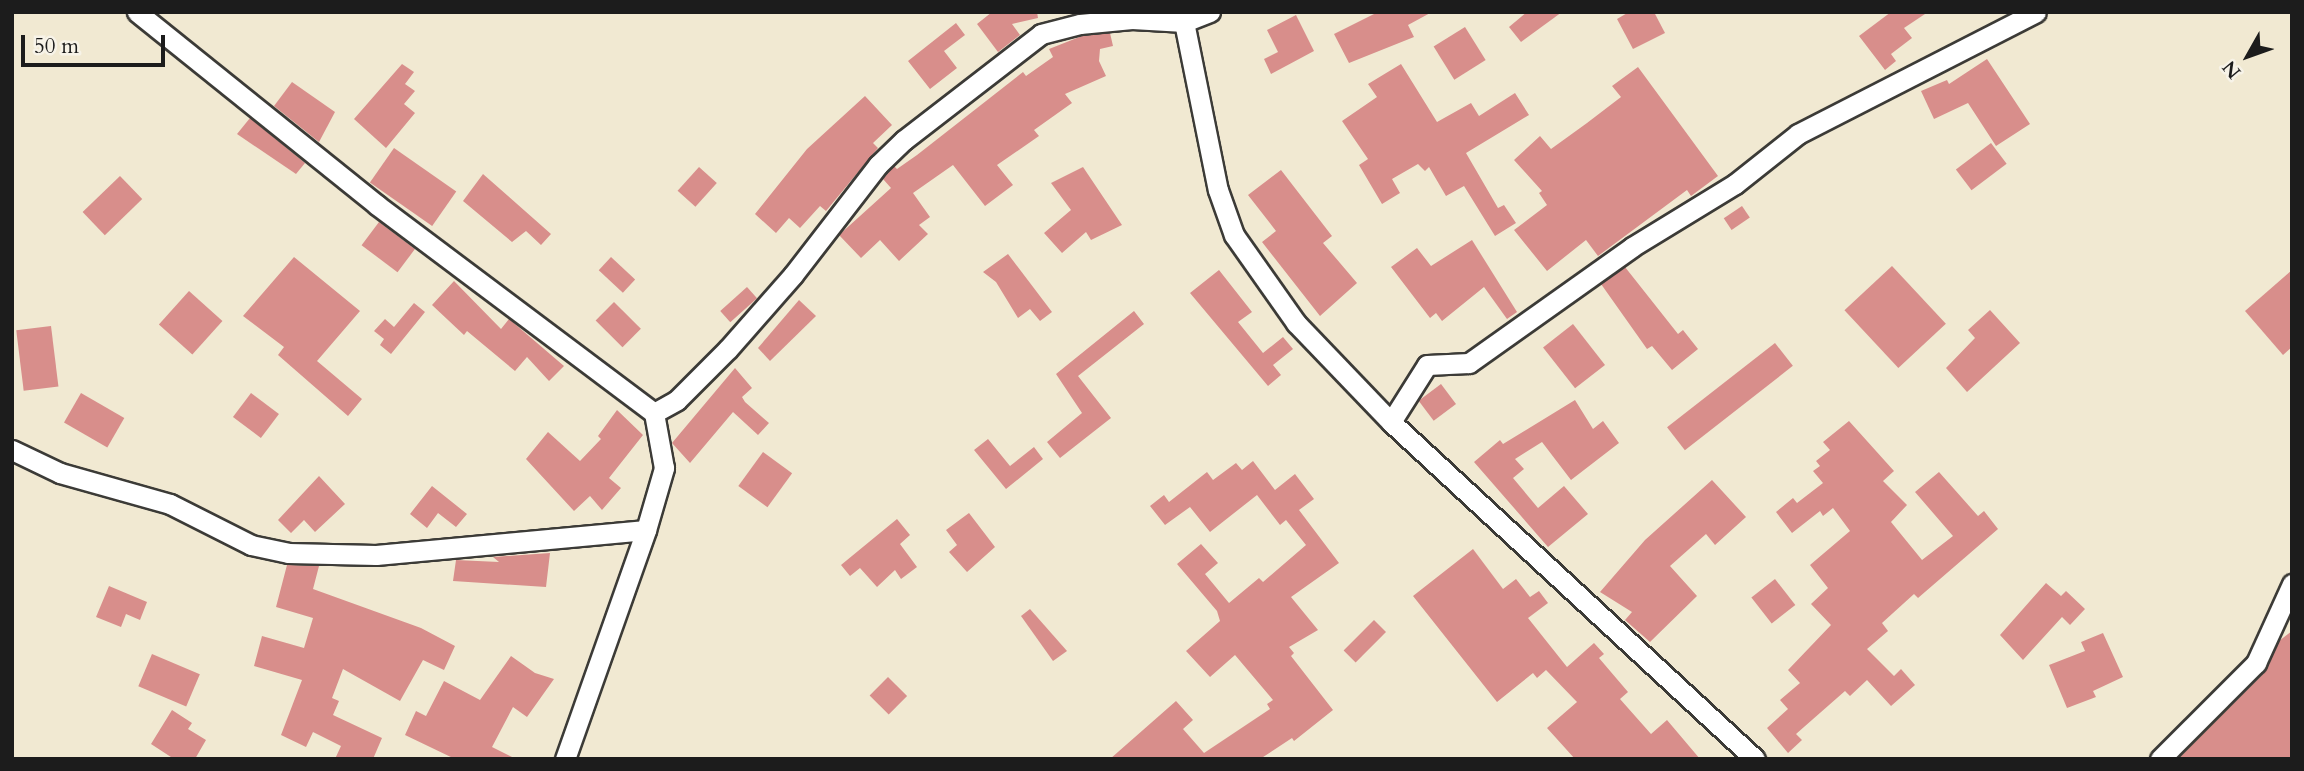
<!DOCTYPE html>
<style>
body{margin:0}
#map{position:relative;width:2304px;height:771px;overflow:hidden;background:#f1e9d2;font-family:Cardo,serif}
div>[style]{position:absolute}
.building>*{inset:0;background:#d88e8b;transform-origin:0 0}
.roads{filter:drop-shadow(2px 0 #3c3b37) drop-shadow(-2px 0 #3c3b37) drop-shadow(0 2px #3c3b37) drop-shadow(0 -2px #3c3b37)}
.minor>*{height:19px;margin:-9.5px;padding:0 9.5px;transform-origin:9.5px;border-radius:9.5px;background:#fff}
span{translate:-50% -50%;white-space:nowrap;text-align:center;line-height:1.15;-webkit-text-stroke:6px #f7f3e8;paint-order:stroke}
.frame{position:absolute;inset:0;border:14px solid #1c1c1c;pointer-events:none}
.north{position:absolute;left:2213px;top:21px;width:70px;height:70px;-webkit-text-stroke:5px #f7f3e8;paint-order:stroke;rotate:230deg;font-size:19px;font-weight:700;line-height:28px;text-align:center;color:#1c1c1c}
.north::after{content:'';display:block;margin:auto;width:24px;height:32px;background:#1c1c1c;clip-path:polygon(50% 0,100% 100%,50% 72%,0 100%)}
.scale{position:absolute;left:21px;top:35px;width:144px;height:32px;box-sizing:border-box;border:4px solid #1c1c1c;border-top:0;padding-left:9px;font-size:21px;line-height:24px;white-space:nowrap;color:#1c1c1c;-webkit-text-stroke:5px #f7f3e8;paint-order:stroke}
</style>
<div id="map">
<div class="building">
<i style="clip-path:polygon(992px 12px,1037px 12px,1038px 18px,1012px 24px,1020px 35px,998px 52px,977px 24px)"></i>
<i style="clip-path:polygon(1378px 12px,1432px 12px,1408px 25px,1414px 37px,1349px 63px,1334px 34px)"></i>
<i style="clip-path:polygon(1527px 12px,1562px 12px,1521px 42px,1509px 27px)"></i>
<i style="clip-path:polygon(1629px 12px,1654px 12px,1665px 33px,1633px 49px,1617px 19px)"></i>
<i style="clip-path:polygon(1891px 12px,1928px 12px,1904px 28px,1912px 38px,1891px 54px,1896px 61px,1885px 70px,1859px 36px)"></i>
<i style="clip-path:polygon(1296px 15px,1314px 51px,1271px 74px,1264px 59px,1278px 52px,1267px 30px)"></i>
<i style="clip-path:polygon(956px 23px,965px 35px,944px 51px,957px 68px,930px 89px,908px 61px)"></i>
<i style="left:1465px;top:27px;width:39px;height:37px;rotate:58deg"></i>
<i style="clip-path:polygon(1110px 33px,1113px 46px,1100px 49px,1099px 61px,1106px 76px,1065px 94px,1072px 103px,1034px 130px,1039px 136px,997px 165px,1013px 185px,985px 206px,953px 165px,913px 193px,930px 217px,919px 225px,928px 234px,899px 261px,880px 240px,861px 258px,839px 235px,891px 188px,883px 179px,894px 166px,897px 169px,917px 155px,1023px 72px,1026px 76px,1053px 57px,1049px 49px,1082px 36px)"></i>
<i style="clip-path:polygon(1987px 59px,2030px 124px,1996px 146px,1968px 103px,1934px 119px,1921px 91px,1947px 80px,1949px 84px)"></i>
<i style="clip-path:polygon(402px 64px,414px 72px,405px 84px,415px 91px,404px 104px,415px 113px,386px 148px,354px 119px)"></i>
<i style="clip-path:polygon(1401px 64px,1437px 122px,1471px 103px,1479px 116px,1515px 93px,1529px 115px,1466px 153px,1498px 208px,1504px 205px,1516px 223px,1495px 236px,1464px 186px,1446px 196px,1429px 167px,1425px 171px,1418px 164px,1392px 179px,1400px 193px,1382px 204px,1359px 165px,1368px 159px,1342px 121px,1377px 97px,1368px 84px)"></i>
<i style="clip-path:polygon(1638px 67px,1718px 176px,1691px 196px,1687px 190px,1598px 256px,1586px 240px,1547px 271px,1514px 230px,1547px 205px,1539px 193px,1542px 191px,1514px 160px,1540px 136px,1551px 149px,1587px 123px,1621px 97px,1612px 86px)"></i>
<i style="clip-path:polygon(292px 82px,335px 112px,319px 142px,274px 106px)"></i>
<i style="clip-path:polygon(865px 96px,892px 125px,873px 143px,878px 148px,826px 211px,820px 206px,800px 228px,789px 218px,776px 233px,755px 214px,807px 149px)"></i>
<i style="clip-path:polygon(250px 118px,305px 163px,296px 174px,237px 134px)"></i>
<i style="left:1991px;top:143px;width:26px;height:44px;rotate:53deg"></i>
<i style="left:394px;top:148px;width:76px;height:42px;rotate:35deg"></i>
<i style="left:699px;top:167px;width:24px;height:32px;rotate:42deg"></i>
<i style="clip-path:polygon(1083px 167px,1122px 225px,1091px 240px,1086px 232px,1062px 253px,1044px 233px,1071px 210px,1051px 183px)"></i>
<i style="clip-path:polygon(1281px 170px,1332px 236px,1323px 243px,1357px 283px,1320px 316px,1262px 242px,1276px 231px,1248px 195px)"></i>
<i style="clip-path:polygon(483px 174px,551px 234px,541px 245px,526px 231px,512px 242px,463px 201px)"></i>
<i style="left:120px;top:176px;width:32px;height:52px;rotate:46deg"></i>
<i style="left:1742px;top:206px;width:14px;height:22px;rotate:56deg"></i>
<i style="left:379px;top:222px;width:45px;height:29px;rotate:37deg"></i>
<i style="clip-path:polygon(1472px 240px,1517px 312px,1507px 319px,1484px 287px,1442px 321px,1436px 313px,1430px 318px,1391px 267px,1417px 248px,1431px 266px)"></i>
<i style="clip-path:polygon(1008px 254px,1052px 312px,1040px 321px,1030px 309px,1018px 318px,996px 282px,983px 272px)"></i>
<i style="clip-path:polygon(294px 257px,360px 311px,317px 361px,362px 399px,348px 416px,278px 355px,284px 347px,243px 316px)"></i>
<i style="left:611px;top:257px;width:33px;height:18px;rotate:43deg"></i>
<i style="left:1892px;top:266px;width:79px;height:65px;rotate:47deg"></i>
<i style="clip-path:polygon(1625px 267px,1678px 334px,1683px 330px,1698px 349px,1672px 370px,1652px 346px,1647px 349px,1601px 284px)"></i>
<i style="clip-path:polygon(1219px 270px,1252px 312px,1238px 322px,1263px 353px,1283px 337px,1293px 349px,1273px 365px,1281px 375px,1268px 386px,1190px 293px)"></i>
<i style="clip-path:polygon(2292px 270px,2292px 347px,2283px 355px,2245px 311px)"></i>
<i style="clip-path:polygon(454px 281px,501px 329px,509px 319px,564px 366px,549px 381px,527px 357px,515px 371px,467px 331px,464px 335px,432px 305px)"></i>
<i style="left:747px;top:287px;width:15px;height:36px;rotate:48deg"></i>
<i style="left:189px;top:291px;width:45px;height:45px;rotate:42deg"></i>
<i style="clip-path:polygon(799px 300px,816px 316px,770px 361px,758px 348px)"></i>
<i style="left:614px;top:302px;width:38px;height:26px;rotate:45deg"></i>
<i style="clip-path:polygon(414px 303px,425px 312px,391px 354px,380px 345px,384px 339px,374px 331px,385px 319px,394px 327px)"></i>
<i style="clip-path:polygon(1990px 310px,2020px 343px,1967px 392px,1946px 368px,1975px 338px,1968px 330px)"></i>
<i style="clip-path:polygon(1134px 311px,1144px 324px,1078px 376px,1111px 418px,1060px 458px,1047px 442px,1082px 413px,1056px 374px)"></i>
<i style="left:1573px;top:324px;width:52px;height:38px;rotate:52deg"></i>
<i style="left:51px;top:326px;width:61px;height:35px;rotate:83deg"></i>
<i style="left:1775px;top:343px;width:29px;height:137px;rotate:52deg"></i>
<i style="clip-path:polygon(735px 368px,752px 388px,742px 397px,745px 402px,769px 423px,758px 435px,733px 412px,690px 463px,672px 443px)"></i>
<i style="left:1441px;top:384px;width:25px;height:28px;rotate:53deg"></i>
<i style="left:81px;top:393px;width:50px;height:34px;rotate:30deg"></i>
<i style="left:251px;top:393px;width:35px;height:30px;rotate:37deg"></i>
<i style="clip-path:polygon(1575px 400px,1593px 429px,1603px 421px,1619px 443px,1571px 480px,1542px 442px,1515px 459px,1524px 469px,1513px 478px,1538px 508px,1564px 486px,1588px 514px,1548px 547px,1474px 462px,1500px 440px,1503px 444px)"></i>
<i style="clip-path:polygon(617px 410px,643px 435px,609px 478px,621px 488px,602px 510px,590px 496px,574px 511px,526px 459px,548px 432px,580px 461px,601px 439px,598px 436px)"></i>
<i style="clip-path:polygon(1849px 421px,1894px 471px,1883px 481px,1907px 505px,1891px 522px,1922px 560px,1953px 536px,1915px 492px,1939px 472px,1978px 516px,1984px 511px,1998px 529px,1918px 598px,1914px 594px,1882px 623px,1888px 631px,1867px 649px,1894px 676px,1901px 669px,1915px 685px,1891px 706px,1867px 680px,1850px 696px,1845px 691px,1796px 734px,1802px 740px,1788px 753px,1767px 728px,1788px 709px,1780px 700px,1800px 683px,1788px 670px,1831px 625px,1811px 604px,1828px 588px,1810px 565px,1850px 531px,1833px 508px,1823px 516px,1820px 511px,1792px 533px,1776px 512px,1793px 498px,1797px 503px,1823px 483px,1813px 471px,1820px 466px,1816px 461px,1830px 450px,1823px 442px)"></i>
<i style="clip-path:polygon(988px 439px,1010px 466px,1034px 447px,1043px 459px,1006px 489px,974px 450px)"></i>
<i style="left:763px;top:452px;width:36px;height:42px;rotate:36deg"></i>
<i style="clip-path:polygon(1253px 461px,1275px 490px,1295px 474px,1314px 499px,1299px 510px,1339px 563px,1291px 597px,1318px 630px,1289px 647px,1294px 653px,1291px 656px,1333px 710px,1294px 741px,1292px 738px,1260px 759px,1110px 759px,1176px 701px,1193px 720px,1183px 729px,1204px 753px,1270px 709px,1267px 704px,1273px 700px,1235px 655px,1210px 677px,1186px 651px,1220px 621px,1217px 611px,1177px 564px,1201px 544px,1218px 563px,1205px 574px,1229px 603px,1259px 578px,1263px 582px,1306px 545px,1286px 520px,1280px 525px,1257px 495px,1210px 532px,1190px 507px,1165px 525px,1150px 506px,1164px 495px,1169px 502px,1207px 472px,1213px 480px,1236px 463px,1242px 470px)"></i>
<i style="clip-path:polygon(319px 476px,345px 504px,315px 532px,304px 520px,291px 533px,278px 520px)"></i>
<i style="clip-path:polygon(1712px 480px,1746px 517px,1715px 545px,1706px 534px,1670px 566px,1697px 596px,1650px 642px,1625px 620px,1632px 612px,1600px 592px,1645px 540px)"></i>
<i style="clip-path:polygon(432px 486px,467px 514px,456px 527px,438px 513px,427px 528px,410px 514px)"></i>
<i style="clip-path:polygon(969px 513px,995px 547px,967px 572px,949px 552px,957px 545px,946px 530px)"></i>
<i style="clip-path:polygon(897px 519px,910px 535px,900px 544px,917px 567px,901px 579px,895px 570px,877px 587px,860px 568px,850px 576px,841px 565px)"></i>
<i style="clip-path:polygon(1473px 549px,1503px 589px,1516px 579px,1530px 597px,1539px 591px,1548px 603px,1528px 618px,1567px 667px,1594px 643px,1604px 654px,1599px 658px,1628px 692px,1620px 699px,1651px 734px,1667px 720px,1700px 759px,1575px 759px,1547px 728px,1577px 702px,1546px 670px,1537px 678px,1533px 673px,1497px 702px,1413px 596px)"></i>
<i style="clip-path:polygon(550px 553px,546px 587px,453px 581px,456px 560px,499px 562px,493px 557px)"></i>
<i style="clip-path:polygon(287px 565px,319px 566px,313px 589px,421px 628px,455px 646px,444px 670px,423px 660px,400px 701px,343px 669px,332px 698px,339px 701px,333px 715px,382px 738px,373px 759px,335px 759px,341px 746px,313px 732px,306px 747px,281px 735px,302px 680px,254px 666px,262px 636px,304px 648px,313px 618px,276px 607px)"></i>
<i style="left:1775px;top:579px;width:33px;height:30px;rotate:52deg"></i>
<i style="clip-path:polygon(2046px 583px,2061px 596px,2066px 591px,2085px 609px,2070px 625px,2062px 617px,2023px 660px,2000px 635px)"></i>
<i style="clip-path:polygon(109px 586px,147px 602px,140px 620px,126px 614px,121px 627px,96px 617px)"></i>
<i style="clip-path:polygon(1030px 609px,1067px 651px,1053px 661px,1021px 616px)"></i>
<i style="left:1374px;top:620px;width:17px;height:43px;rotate:45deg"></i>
<i style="clip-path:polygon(2292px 631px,2292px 759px,2178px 759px,2265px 672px,2279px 641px)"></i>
<i style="clip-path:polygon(2103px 633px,2123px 677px,2093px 691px,2096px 697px,2067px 708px,2049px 665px,2085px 651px,2081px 642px)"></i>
<i style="left:152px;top:654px;width:52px;height:35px;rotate:23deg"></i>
<i style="clip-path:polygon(511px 656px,535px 673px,554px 679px,527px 717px,513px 707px,492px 747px,516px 759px,455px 759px,405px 735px,416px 711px,426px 716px,444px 681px,480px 700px)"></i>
<i style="left:888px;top:677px;width:27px;height:26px;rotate:45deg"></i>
<i style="clip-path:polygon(172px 710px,192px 723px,188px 729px,206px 740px,195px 759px,174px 759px,151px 744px)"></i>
</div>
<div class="roads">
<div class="minor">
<i style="left:137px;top:12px;width:308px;rotate:38.8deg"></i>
<i style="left:377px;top:205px;width:346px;rotate:36.9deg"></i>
<i style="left:1210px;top:12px;width:28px;rotate:159deg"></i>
<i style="left:1184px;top:22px;width:171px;rotate:78.6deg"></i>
<i style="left:1218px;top:190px;width:48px;rotate:70.4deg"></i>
<i style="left:1234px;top:235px;width:108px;rotate:54.8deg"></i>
<i style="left:1296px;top:323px;width:137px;rotate:46.2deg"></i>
<i style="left:1391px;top:422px;width:496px;rotate:42.8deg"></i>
<i style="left:1391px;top:422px;width:67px;rotate:-57.7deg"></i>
<i style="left:1427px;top:365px;width:42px;rotate:-2.7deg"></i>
<i style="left:1469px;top:363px;width:200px;rotate:-35.4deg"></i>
<i style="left:1632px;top:247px;width:121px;rotate:-31.5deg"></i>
<i style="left:1735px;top:184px;width:80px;rotate:-38.4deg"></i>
<i style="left:1798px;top:134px;width:267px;rotate:-27.1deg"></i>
<i style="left:12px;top:450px;width:53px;rotate:25.6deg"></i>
<i style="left:60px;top:473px;width:114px;rotate:15.7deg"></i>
<i style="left:170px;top:504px;width:91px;rotate:26.8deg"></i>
<i style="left:251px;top:545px;width:38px;rotate:12deg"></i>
<i style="left:288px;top:553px;width:88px;rotate:1.3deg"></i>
<i style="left:376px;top:555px;width:271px;rotate:-5.3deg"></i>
<i style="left:646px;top:530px;width:65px;rotate:-73.8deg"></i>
<i style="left:664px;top:468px;width:56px;rotate:-100.3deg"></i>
<i style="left:654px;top:413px;width:26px;rotate:-29deg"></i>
<i style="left:677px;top:400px;width:72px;rotate:-45deg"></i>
<i style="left:728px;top:349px;width:98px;rotate:-48.7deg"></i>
<i style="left:793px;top:275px;width:139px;rotate:-52.3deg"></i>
<i style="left:878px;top:165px;width:36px;rotate:-44deg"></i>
<i style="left:904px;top:140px;width:173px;rotate:-37.7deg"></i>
<i style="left:1041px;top:34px;width:40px;rotate:-14.4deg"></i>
<i style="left:1080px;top:24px;width:52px;rotate:-5.5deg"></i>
<i style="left:1132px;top:19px;width:52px;rotate:3.3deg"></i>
<i style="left:1184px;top:22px;width:10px;rotate:-84deg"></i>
<i style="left:565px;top:759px;width:243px;rotate:-70.5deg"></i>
<i style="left:2160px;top:759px;width:136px;rotate:-45deg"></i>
<i style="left:2256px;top:663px;width:87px;rotate:-65.5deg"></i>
</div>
</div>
<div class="frame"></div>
<div class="north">N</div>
<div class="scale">50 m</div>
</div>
